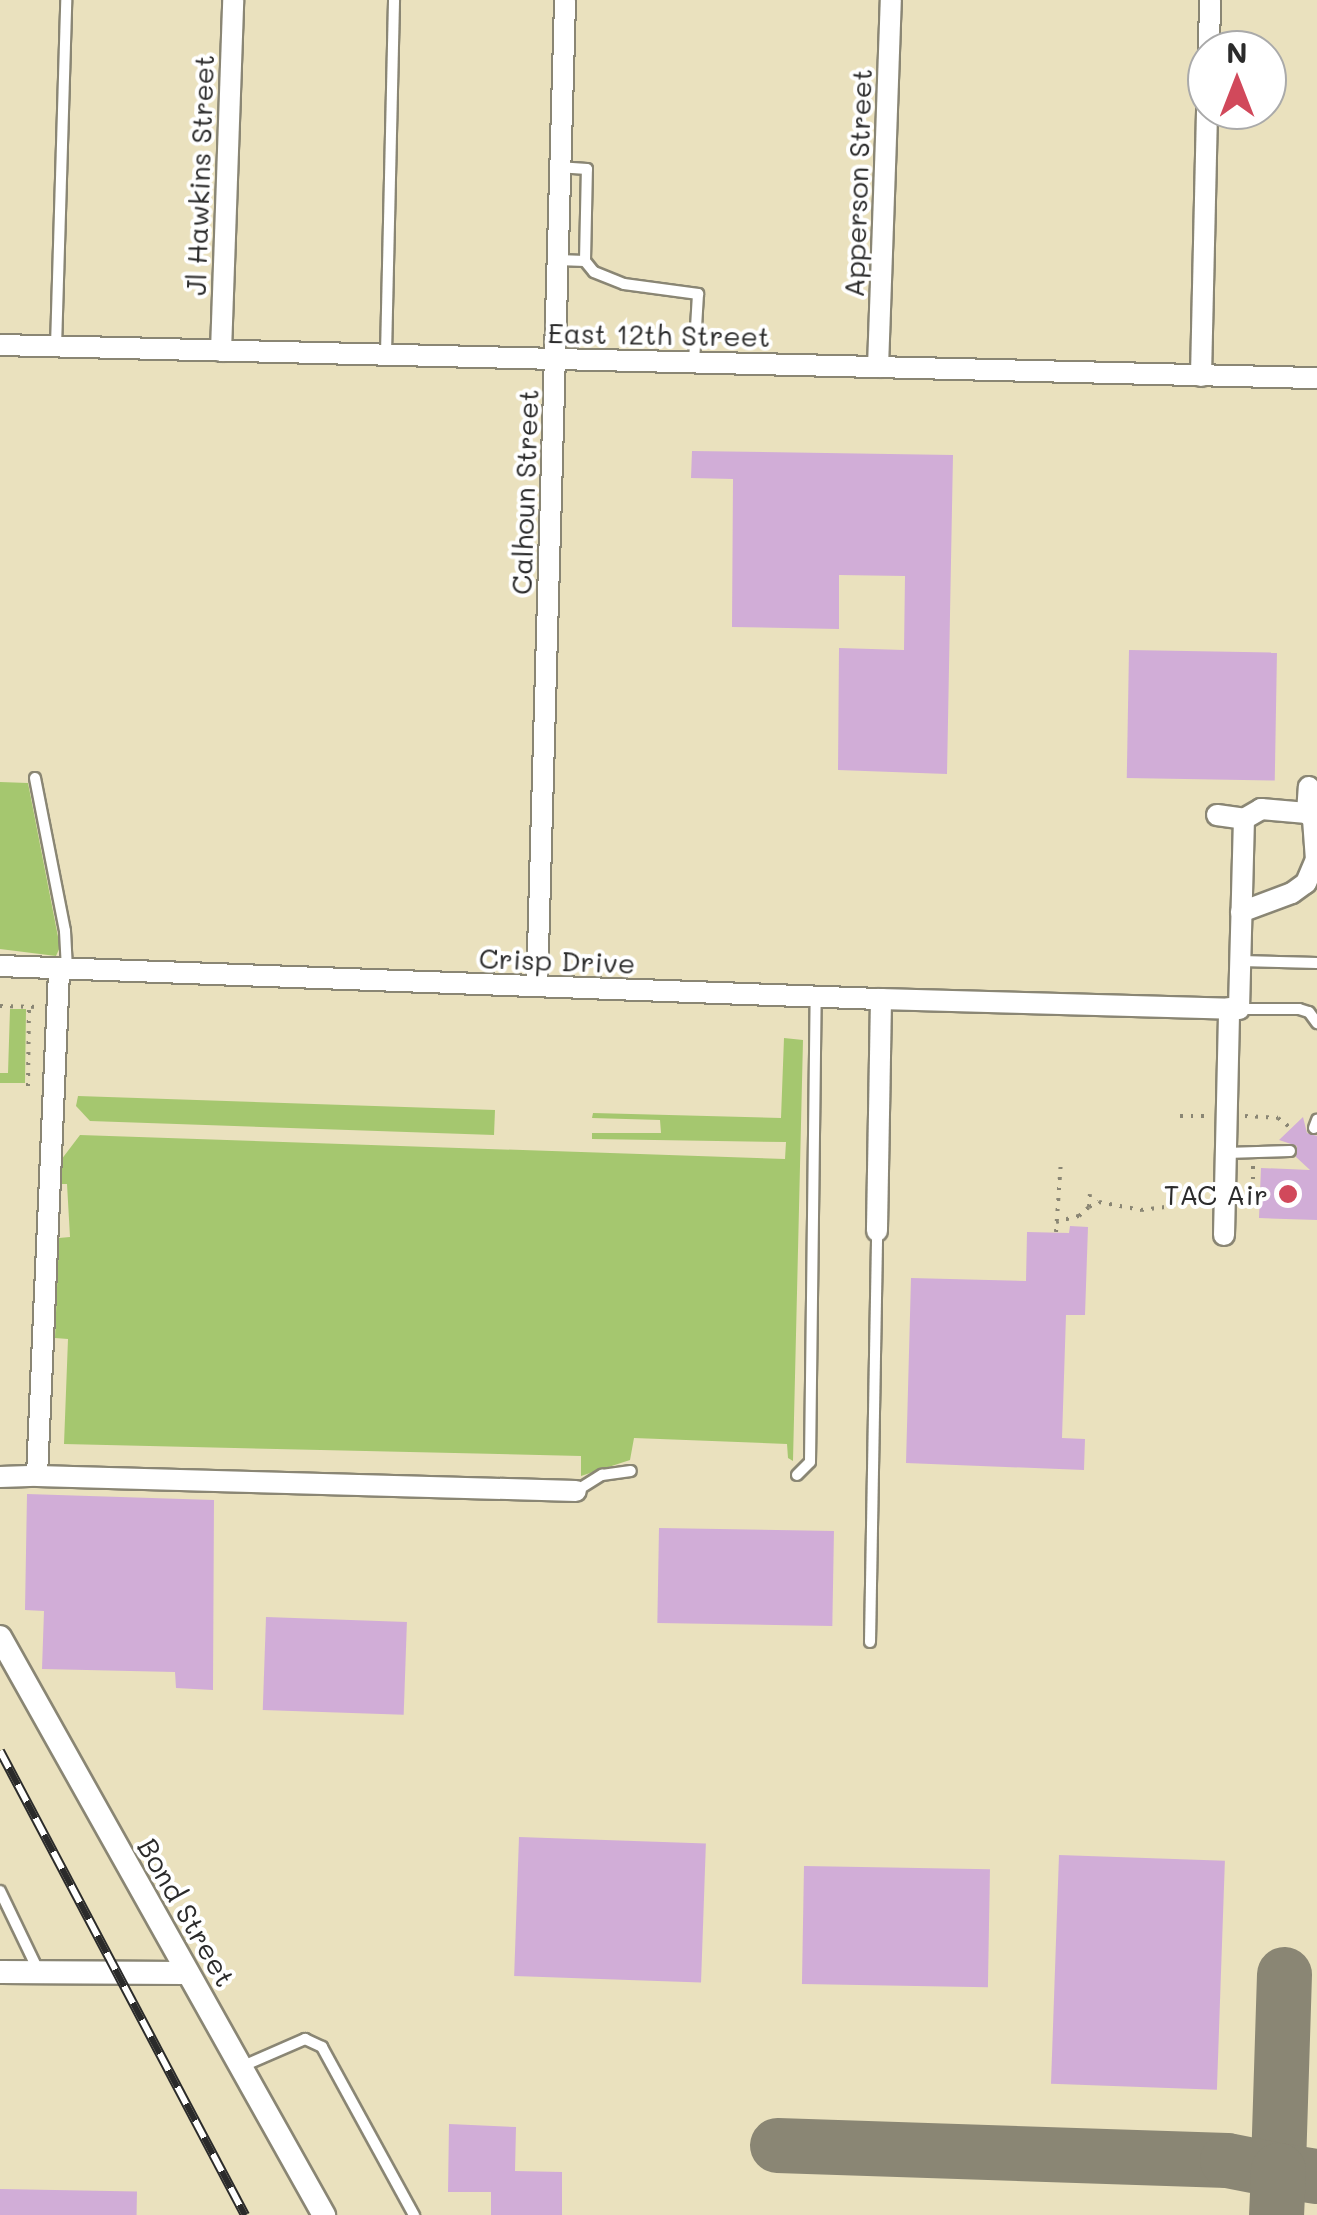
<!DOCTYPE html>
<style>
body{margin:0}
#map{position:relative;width:1317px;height:2215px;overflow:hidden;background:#eae1be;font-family:Mali,sans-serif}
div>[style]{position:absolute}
.green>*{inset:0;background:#a5c76f}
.taxiway>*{height:55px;margin:-27.5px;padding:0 27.5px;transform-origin:27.5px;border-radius:27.5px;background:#8a8674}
.building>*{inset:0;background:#d1add7;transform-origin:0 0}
.path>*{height:4px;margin-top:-2px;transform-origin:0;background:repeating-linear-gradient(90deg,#8a8674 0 2.5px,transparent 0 10.5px)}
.roads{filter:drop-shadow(2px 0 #8a8674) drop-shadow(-2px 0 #8a8674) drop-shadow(0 2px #8a8674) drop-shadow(0 -2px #8a8674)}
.service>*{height:10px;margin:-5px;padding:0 5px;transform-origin:5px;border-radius:5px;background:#fff}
.minor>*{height:20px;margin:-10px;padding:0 10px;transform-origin:10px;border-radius:10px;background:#fff}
.tertiary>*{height:22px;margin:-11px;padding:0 11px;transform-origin:11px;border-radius:11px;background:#fff}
.rail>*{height:10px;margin-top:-5px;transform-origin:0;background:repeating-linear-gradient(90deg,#fff 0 19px,#2b2b2b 0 38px);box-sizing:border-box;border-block:2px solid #2b2b2b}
.dots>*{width:28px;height:28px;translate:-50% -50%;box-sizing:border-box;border:5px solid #fff;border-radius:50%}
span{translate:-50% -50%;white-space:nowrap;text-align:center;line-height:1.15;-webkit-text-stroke:8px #fff;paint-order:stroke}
.street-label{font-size:28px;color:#2b2b2b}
.poi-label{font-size:28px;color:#2b2b2b}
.right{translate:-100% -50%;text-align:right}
.north{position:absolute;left:1187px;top:30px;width:100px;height:100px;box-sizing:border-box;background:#fff;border:2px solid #aaa;border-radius:50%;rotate:0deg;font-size:28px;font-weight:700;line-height:40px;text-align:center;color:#2b2b2b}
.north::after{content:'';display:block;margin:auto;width:35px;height:45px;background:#d1495b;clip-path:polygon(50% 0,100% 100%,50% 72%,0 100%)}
</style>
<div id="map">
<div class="green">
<i style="clip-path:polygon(0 782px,28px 783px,60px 947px,56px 956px,0 949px)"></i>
<i style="clip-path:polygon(10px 1009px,26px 1009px,25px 1083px,0 1083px,0 1073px,8px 1073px)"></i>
<i style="clip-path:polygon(784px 1038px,803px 1040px,793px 1461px,788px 1458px,787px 1444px,634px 1438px,630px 1460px,581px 1476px,581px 1456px,64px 1444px,68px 1339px,55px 1338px,59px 1238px,70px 1237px,67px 1184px,59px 1184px,61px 1160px,80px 1135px,785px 1159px,786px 1142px,592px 1139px,592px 1133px,661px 1133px,660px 1120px,592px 1118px,593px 1113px,781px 1118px)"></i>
<i style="clip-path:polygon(78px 1096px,495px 1110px,494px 1135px,90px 1121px,76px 1106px)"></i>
</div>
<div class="taxiway">
<i style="left:1284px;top:1974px;width:196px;rotate:91.8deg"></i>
<i style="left:1278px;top:2170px;width:39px;rotate:9deg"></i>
<i style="left:777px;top:2145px;width:450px;rotate:1.9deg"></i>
<i style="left:1227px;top:2160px;width:52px;rotate:11.1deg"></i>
<i style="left:1278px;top:2170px;width:45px;rotate:92.5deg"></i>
</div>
<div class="building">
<i style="clip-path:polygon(692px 451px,953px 455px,947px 774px,838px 770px,839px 648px,904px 650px,905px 576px,839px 575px,839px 629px,732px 627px,733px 479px,691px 478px)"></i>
<i style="left:1129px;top:650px;width:148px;height:128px;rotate:1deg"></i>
<i style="clip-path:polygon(1303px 1117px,1307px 1133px,1317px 1136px,1317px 1220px,1259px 1218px,1261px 1168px,1310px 1170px,1296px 1157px,1297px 1146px,1279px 1140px)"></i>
<i style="clip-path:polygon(1070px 1226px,1088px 1227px,1085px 1315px,1066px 1315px,1062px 1438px,1085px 1439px,1084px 1470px,906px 1463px,911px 1278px,1026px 1281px,1027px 1232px,1069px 1233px)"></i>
<i style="clip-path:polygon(27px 1494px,214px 1500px,213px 1690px,176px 1688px,175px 1672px,42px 1669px,44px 1611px,25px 1610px)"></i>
<i style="left:659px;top:1528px;width:175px;height:95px;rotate:1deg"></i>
<i style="left:266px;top:1617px;width:141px;height:93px;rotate:2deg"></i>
<i style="left:519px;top:1837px;width:187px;height:139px;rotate:2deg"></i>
<i style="left:1059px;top:1855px;width:166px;height:229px;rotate:2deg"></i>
<i style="left:804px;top:1866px;width:186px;height:118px;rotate:1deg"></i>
<i style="clip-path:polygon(449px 2124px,516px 2127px,515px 2171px,562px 2172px,562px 2215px,491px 2215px,491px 2192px,448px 2192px)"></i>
<i style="left:0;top:2189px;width:137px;height:26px;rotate:1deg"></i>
</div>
<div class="path">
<i style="left:0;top:1006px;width:40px;rotate:1.4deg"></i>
<i style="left:28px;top:1086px;width:80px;rotate:-89.3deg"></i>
<i style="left:1180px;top:1116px;width:30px"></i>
<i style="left:1245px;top:1116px;width:33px;rotate:3deg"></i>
<i style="left:1278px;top:1118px;width:16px;rotate:38deg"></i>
<i style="left:1243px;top:1201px;width:15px;rotate:-48deg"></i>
<i style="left:1253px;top:1190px;width:24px;rotate:-90deg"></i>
<i style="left:1089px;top:1207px;width:11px;rotate:-27deg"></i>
<i style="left:1099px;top:1202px;width:43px;rotate:10.8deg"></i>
<i style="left:1141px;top:1210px;width:65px;rotate:-7deg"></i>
<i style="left:1056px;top:1222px;width:24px;rotate:-15deg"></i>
<i style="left:1079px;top:1216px;width:13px;rotate:-42deg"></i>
<i style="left:1089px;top:1207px;width:13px;rotate:-86deg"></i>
<i style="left:1056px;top:1232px;width:71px;rotate:-86deg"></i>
</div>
<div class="roads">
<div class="service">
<i style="left:558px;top:260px;width:27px;rotate:2deg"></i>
<i style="left:585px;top:261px;width:92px;rotate:-88.8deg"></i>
<i style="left:587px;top:169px;width:26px;rotate:-176deg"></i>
<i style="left:585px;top:261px;width:14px;rotate:51deg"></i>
<i style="left:594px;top:272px;width:32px;rotate:22deg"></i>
<i style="left:624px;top:284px;width:75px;rotate:7.7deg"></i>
<i style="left:698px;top:294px;width:68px;rotate:93.4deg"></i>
<i style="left:56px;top:347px;width:347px;rotate:-88.3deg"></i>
<i style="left:386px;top:354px;width:354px;rotate:-88.7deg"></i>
<i style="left:35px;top:778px;width:156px;rotate:78.9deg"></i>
<i style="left:65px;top:931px;width:38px;rotate:87deg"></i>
<i style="left:1241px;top:961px;width:76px;rotate:1.5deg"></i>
<i style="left:1240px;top:1009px;width:59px"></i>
<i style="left:1299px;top:1009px;width:10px;rotate:17deg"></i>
<i style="left:1309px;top:1012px;width:14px;rotate:54deg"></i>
<i style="left:1314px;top:1128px;width:9px;rotate:-69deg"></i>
<i style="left:1226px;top:1153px;width:64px;rotate:-1.8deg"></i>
<i style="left:797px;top:1475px;width:18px;rotate:-45deg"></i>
<i style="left:810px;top:1462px;width:465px;rotate:-89.3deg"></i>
<i style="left:576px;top:1491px;width:31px;rotate:-32deg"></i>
<i style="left:602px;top:1475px;width:29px;rotate:-8deg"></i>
<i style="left:870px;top:1642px;width:410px;rotate:-89deg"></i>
<i style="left:0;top:1891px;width:90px;rotate:64.3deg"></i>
<i style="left:243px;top:2066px;width:68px;rotate:-23.5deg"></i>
<i style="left:305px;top:2039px;width:19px;rotate:25deg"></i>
<i style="left:322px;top:2047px;width:192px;rotate:61.3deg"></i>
</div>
<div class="minor">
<i style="left:1209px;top:50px;width:50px;rotate:-88.9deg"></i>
<i style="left:0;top:345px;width:1317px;rotate:1.44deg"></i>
<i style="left:221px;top:351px;width:351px;rotate:-88deg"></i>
<i style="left:878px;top:367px;width:367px;rotate:-88deg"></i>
<i style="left:1201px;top:376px;width:266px;rotate:-88.7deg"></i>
<i style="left:1217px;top:815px;width:27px;rotate:8deg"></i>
<i style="left:1244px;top:819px;width:20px;rotate:-30deg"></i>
<i style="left:1261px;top:809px;width:46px;rotate:5deg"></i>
<i style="left:1241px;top:912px;width:54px;rotate:-20.4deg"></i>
<i style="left:1292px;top:893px;width:17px;rotate:-36deg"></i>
<i style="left:1306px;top:883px;width:25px;rotate:-67deg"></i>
<i style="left:1316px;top:860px;width:41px;rotate:-94.2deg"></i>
<i style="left:1313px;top:819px;width:8px;rotate:-135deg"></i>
<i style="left:1307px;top:813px;width:26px;rotate:-86deg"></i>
<i style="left:0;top:966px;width:882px;rotate:2.15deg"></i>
<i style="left:881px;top:999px;width:232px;rotate:91deg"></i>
<i style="left:59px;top:972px;width:504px;rotate:92.5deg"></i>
<i style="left:37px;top:1476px;width:539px;rotate:1.59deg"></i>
<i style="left:537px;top:986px;width:986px;rotate:-88.37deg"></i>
<i style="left:881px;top:999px;width:358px;rotate:1.6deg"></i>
<i style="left:1239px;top:1009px;width:190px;rotate:-88.5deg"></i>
<i style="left:1224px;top:1235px;width:227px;rotate:-88.7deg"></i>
<i style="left:0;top:1477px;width:37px;rotate:-2deg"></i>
</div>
<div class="tertiary">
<i style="left:0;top:1637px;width:663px;rotate:60.73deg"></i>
<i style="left:0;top:1972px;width:185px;rotate:0.3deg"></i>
</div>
</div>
<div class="rail">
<i style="left:0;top:1751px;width:525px;rotate:62.17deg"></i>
</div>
<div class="dots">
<i style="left:1288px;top:1194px;background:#d1495b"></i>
</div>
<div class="street-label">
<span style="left:199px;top:175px;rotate:-88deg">Jl Hawkins Street</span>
<span style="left:857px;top:183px;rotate:-88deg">Apperson Street</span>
<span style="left:659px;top:334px;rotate:1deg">East 12th Street</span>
<span style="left:524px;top:492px;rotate:-88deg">Calhoun Street</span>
<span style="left:557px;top:960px;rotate:2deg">Crisp Drive</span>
<span style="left:187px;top:1912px;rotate:60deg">Bond Street</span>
</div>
<div class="poi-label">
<span class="right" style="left:1268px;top:1194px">TAC Air</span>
</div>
<div class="north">N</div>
</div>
